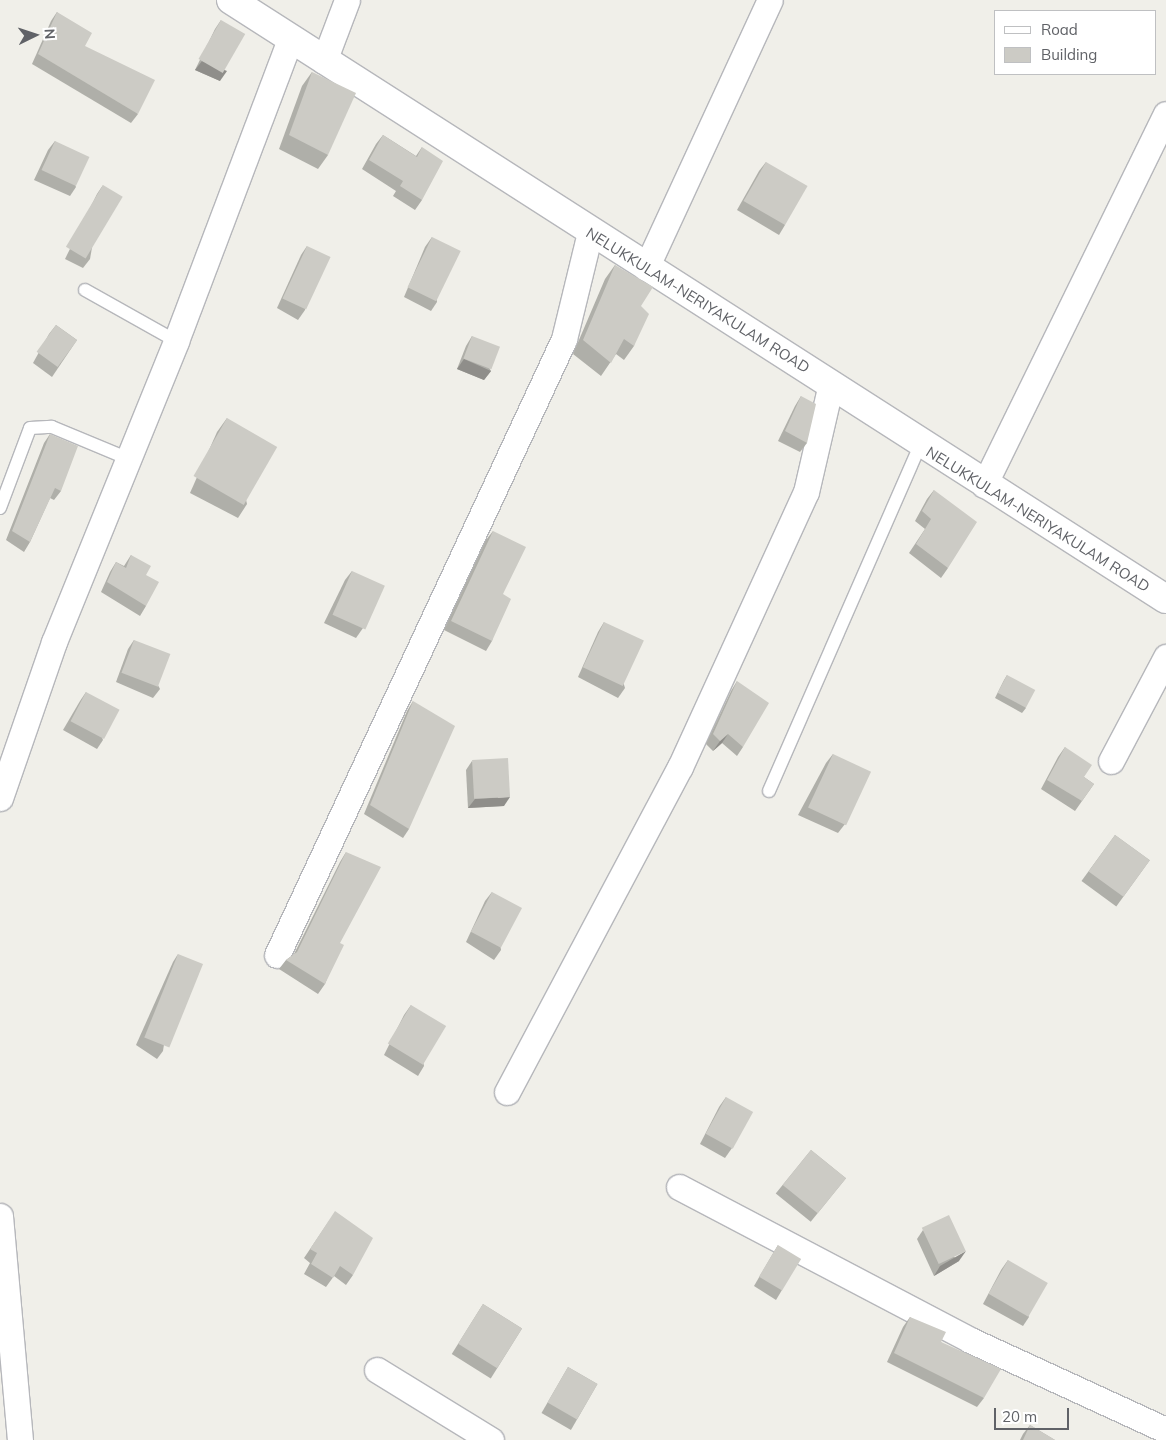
<!DOCTYPE html>
<style>
body{margin:0}
#map{position:relative;width:1166px;height:1440px;overflow:hidden;background:#f0efe9;font-family:Mulish,sans-serif}
div>[style]{position:absolute}
.roads{filter:drop-shadow(1px 0 #b6b7bb) drop-shadow(-1px 0 #b6b7bb) drop-shadow(0 1px #b6b7bb) drop-shadow(0 -1px #b6b7bb)}
.lane>*{height:12px;margin:-6px;padding:0 6px;transform-origin:6px;border-radius:6px;background:#fff}
.street>*{height:25px;margin:-12.5px;padding:0 12.5px;transform-origin:12.5px;border-radius:12.5px;background:#fff}
.secondary>*{height:28px;margin:-14px;padding:0 14px;transform-origin:14px;border-radius:14px;background:#fff}
.wall>*{inset:0;background:#afafa9;transform-origin:0 0}
.shaded-wall>*{inset:0;background:#8f8e8a}
.building>*{inset:0;background:#cccbc5;transform-origin:0 0}
span{translate:-50% -50%;white-space:nowrap;text-align:center;line-height:1.15;-webkit-text-stroke:4.5px #fff;paint-order:stroke}
.street-label{font-size:15px;color:#606267}
.legend{position:absolute;left:994px;top:10px;width:162px;height:65px;box-sizing:border-box;background:#fff;border:1px solid #bfc0c2;margin:0;padding:6px 9px;list-style:none;font-size:15px;color:#606267}
.legend li{display:flex;align-items:center;gap:10px;height:25px}
.legend b{width:25px;border:1px solid #bfc0c2}
.north{position:absolute;left:10px;top:10px;width:50px;height:50px;-webkit-text-stroke:4px #fff;paint-order:stroke;rotate:86deg;font-size:14px;font-weight:700;line-height:20px;text-align:center;color:#606267}
.north::after{content:'';display:block;margin:auto;width:18px;height:22px;background:#606267;clip-path:polygon(50% 0,100% 100%,50% 72%,0 100%)}
.scale{position:absolute;left:994px;top:1408px;width:75px;height:22px;box-sizing:border-box;border:2px solid #606267;border-top:0;padding-left:6px;font-size:15px;line-height:18px;white-space:nowrap;color:#606267;-webkit-text-stroke:4px #fff;paint-order:stroke}
</style>
<div id="map">
<div class="roads">
<div class="lane">
<i style="left:85px;top:290px;width:104px;rotate:29.3deg"></i>
<i style="left:0;top:508px;width:85px;rotate:-69.4deg"></i>
<i style="left:30px;top:428px;width:22px;rotate:-3deg"></i>
<i style="left:52px;top:427px;width:83px;rotate:22.6deg"></i>
<i style="left:769px;top:791px;width:378px;rotate:-66.4deg"></i>
</div>
<div class="street">
<i style="left:324px;top:61px;width:65px;rotate:-69.3deg"></i>
<i style="left:646px;top:268px;width:295px;rotate:-65.2deg"></i>
<i style="left:984px;top:485px;width:413px;rotate:-63.9deg"></i>
<i style="left:1111px;top:761px;width:118px;rotate:-62.1deg"></i>
<i style="left:0;top:798px;width:165px;rotate:-70.9deg"></i>
<i style="left:54px;top:642px;width:325px;rotate:-67.9deg"></i>
<i style="left:176px;top:341px;width:322px;rotate:-69.3deg"></i>
<i style="left:277px;top:955px;width:680px;rotate:-65.02deg"></i>
<i style="left:564px;top:339px;width:110px;rotate:-76.3deg"></i>
<i style="left:507px;top:1092px;width:368px;rotate:-62deg"></i>
<i style="left:680px;top:767px;width:302px;rotate:-65.4deg"></i>
<i style="left:806px;top:492px;width:111px;rotate:-77deg"></i>
<i style="left:679px;top:1187px;width:329px;rotate:27.7deg"></i>
<i style="left:970px;top:1340px;width:216px;rotate:24.7deg"></i>
<i style="left:0;top:1216px;width:225px;rotate:84.9deg"></i>
<i style="left:377px;top:1370px;width:134px;rotate:31.6deg"></i>
</div>
<div class="secondary">
<i style="left:231px;top:0;width:1110px;rotate:32.65deg"></i>
</div>
</div>
<div class="wall">
<i style="clip-path:polygon(57px 12px,138px 114px,131px 123px,32px 64px,51px 21px)"></i>
<i style="clip-path:polygon(221px 20px,220px 81px,195px 70px,215px 29px)"></i>
<i style="clip-path:polygon(312px 72px,328px 155px,318px 169px,279px 149px,302px 86px)"></i>
<i style="clip-path:polygon(383px 135px,416px 156px,422px 147px,422px 200px,415px 210px,393px 196px,396px 191px,362px 169px,376px 144px)"></i>
<i style="clip-path:polygon(55px 141px,76px 187px,70px 196px,34px 180px,48px 150px)"></i>
<i style="clip-path:polygon(766px 162px,785px 225px,779px 235px,737px 210px,759px 171px)"></i>
<i style="clip-path:polygon(103px 185px,90px 259px,83px 268px,65px 259px,97px 194px)"></i>
<i style="clip-path:polygon(432px 237px,437px 302px,431px 311px,404px 297px,425px 247px)"></i>
<i style="clip-path:polygon(307px 246px,305px 310px,298px 320px,277px 308px,301px 255px)"></i>
<i style="clip-path:polygon(615px 265px,641px 306px,634px 346px,624px 360px,616px 354px,601px 376px,573px 354px,605px 279px)"></i>
<i style="clip-path:polygon(56px 325px,77px 340px,52px 377px,33px 363px,49px 334px)"></i>
<i style="clip-path:polygon(472px 336px,491px 371px,484px 380px,457px 369px,466px 346px)"></i>
<i style="clip-path:polygon(801px 396px,807px 443px,800px 452px,778px 441px,795px 406px)"></i>
<i style="clip-path:polygon(227px 418px,247px 504px,238px 518px,190px 493px,217px 432px)"></i>
<i style="clip-path:polygon(50px 434px,61px 491px,54px 500px,50px 498px,30px 542px,24px 552px,6px 540px,44px 443px)"></i>
<i style="clip-path:polygon(934px 490px,948px 568px,941px 578px,909px 553px,925px 529px,915px 521px,927px 499px)"></i>
<i style="clip-path:polygon(493px 531px,503px 594px,492px 641px,486px 651px,444px 630px,486px 540px)"></i>
<i style="clip-path:polygon(131px 555px,146px 575px,146px 606px,140px 616px,101px 592px,110px 572px,116px 562px,124px 566px)"></i>
<i style="clip-path:polygon(352px 571px,363px 628px,356px 638px,324px 623px,345px 580px)"></i>
<i style="clip-path:polygon(604px 622px,625px 688px,618px 698px,578px 677px,598px 632px)"></i>
<i style="clip-path:polygon(134px 640px,160px 689px,153px 698px,116px 682px,128px 649px)"></i>
<i style="clip-path:polygon(1007px 675px,1026px 708px,1022px 713px,995px 698px,1004px 680px)"></i>
<i style="clip-path:polygon(737px 681px,743px 747px,737px 756px,722px 743px,713px 751px,706px 744px,731px 691px)"></i>
<i style="clip-path:polygon(86px 692px,103px 740px,97px 749px,63px 730px,80px 701px)"></i>
<i style="clip-path:polygon(413px 701px,409px 829px,403px 838px,364px 814px,407px 711px)"></i>
<i style="clip-path:polygon(1065px 747px,1084px 777px,1094px 784px,1075px 811px,1041px 789px,1058px 757px)"></i>
<i style="clip-path:polygon(833px 754px,845px 824px,838px 833px,798px 815px,826px 763px)"></i>
<i style="clip-path:polygon(472px 761px,504px 806px,468px 808px,466px 770px)"></i>
<i style="left:1115px;top:835px;width:43px;height:57px;rotate:36deg"></i>
<i style="clip-path:polygon(346px 852px,340px 943px,325px 984px,318px 994px,279px 969px,286px 960px,294px 954px,340px 862px)"></i>
<i style="clip-path:polygon(492px 892px,501px 950px,494px 960px,466px 942px,485px 901px)"></i>
<i style="clip-path:polygon(178px 954px,163px 1051px,157px 1059px,136px 1045px,173px 962px)"></i>
<i style="clip-path:polygon(411px 1005px,424px 1066px,418px 1076px,384px 1055px,404px 1015px)"></i>
<i style="clip-path:polygon(726px 1097px,732px 1148px,725px 1158px,700px 1144px,719px 1107px)"></i>
<i style="left:811px;top:1150px;width:45px;height:56px;rotate:39deg"></i>
<i style="clip-path:polygon(329px 1221px,353px 1275px,346px 1285px,334px 1276px,326px 1287px,304px 1274px,310px 1263px,304px 1258px)"></i>
<i style="clip-path:polygon(923px 1230px,959px 1261px,934px 1276px,917px 1239px)"></i>
<i style="clip-path:polygon(778px 1245px,782px 1290px,776px 1300px,754px 1286px,772px 1255px)"></i>
<i style="clip-path:polygon(1008px 1260px,1029px 1317px,1023px 1326px,983px 1304px,1001px 1270px)"></i>
<i style="left:483px;top:1304px;width:46px;height:59px;rotate:32deg"></i>
<i style="clip-path:polygon(910px 1317px,941px 1342px,984px 1398px,977px 1407px,887px 1362px,903px 1327px)"></i>
<i style="left:568px;top:1367px;width:34px;height:53px;rotate:30deg"></i>
<i style="clip-path:polygon(1030px 1425px,1055px 1440px,1020px 1440px,1023px 1434px)"></i>
</div>
<div class="shaded-wall">
<i style="clip-path:polygon(202px 61px,227px 71px,220px 81px,195px 70px)"></i>
<i style="clip-path:polygon(464px 359px,491px 371px,484px 380px,457px 369px)"></i>
<i style="clip-path:polygon(728px 734px,722px 743px,713px 751px,720px 741px)"></i>
<i style="clip-path:polygon(510px 797px,504px 806px,468px 808px,475px 799px)"></i>
<i style="clip-path:polygon(966px 1251px,959px 1261px,934px 1276px,940px 1266px)"></i>
</div>
<div class="building">
<i style="clip-path:polygon(57px 12px,92px 33px,85px 46px,155px 80px,138px 114px,38px 54px)"></i>
<i style="left:221px;top:20px;width:28px;height:45px;rotate:30deg"></i>
<i style="clip-path:polygon(312px 72px,356px 93px,328px 155px,289px 135px)"></i>
<i style="clip-path:polygon(383px 135px,417px 157px,422px 147px,443px 161px,422px 200px,400px 186px,403px 181px,369px 160px)"></i>
<i style="left:55px;top:141px;width:38px;height:32px;rotate:25deg"></i>
<i style="left:766px;top:162px;width:48px;height:45px;rotate:30deg"></i>
<i style="left:103px;top:185px;width:23px;height:72px;rotate:31deg"></i>
<i style="left:432px;top:237px;width:32px;height:56px;rotate:26deg"></i>
<i style="left:307px;top:246px;width:26px;height:58px;rotate:25deg"></i>
<i style="clip-path:polygon(615px 265px,653px 287px,641px 306px,649px 314px,634px 346px,624px 339px,611px 363px,583px 340px)"></i>
<i style="left:56px;top:325px;width:26px;height:33px;rotate:36deg"></i>
<i style="left:472px;top:336px;width:30px;height:24px;rotate:21deg"></i>
<i style="clip-path:polygon(801px 396px,816px 404px,807px 443px,785px 431px)"></i>
<i style="left:227px;top:418px;width:58px;height:67px;rotate:30deg"></i>
<i style="clip-path:polygon(50px 434px,78px 446px,61px 491px,55px 488px,30px 542px,12px 531px)"></i>
<i style="clip-path:polygon(934px 490px,977px 522px,948px 568px,916px 544px,931px 519px,922px 511px)"></i>
<i style="clip-path:polygon(493px 531px,526px 547px,503px 594px,511px 599px,492px 641px,451px 621px)"></i>
<i style="clip-path:polygon(131px 555px,151px 566px,146px 575px,159px 582px,146px 606px,107px 582px,116px 562px,126px 568px)"></i>
<i style="left:352px;top:571px;width:36px;height:48px;rotate:24deg"></i>
<i style="left:604px;top:622px;width:44px;height:50px;rotate:25deg"></i>
<i style="left:134px;top:640px;width:39px;height:35px;rotate:21deg"></i>
<i style="left:1007px;top:675px;width:32px;height:20px;rotate:28deg"></i>
<i style="clip-path:polygon(737px 681px,769px 703px,743px 747px,728px 734px,720px 741px,713px 734px)"></i>
<i style="left:86px;top:692px;width:38px;height:33px;rotate:28deg"></i>
<i style="clip-path:polygon(413px 701px,455px 726px,409px 829px,370px 805px)"></i>
<i style="clip-path:polygon(1065px 747px,1092px 765px,1084px 777px,1094px 784px,1082px 801px,1047px 780px)"></i>
<i style="left:833px;top:754px;width:42px;height:59px;rotate:25deg"></i>
<i style="left:508px;top:758px;width:39px;height:36px;rotate:87deg"></i>
<i style="left:1115px;top:835px;width:43px;height:45px;rotate:36deg"></i>
<i style="clip-path:polygon(346px 852px,381px 867px,340px 943px,344px 945px,325px 984px,286px 960px,297px 952px)"></i>
<i style="left:492px;top:892px;width:34px;height:45px;rotate:28deg"></i>
<i style="left:178px;top:954px;width:27px;height:90px;rotate:22deg"></i>
<i style="left:411px;top:1005px;width:41px;height:45px;rotate:31deg"></i>
<i style="left:726px;top:1097px;width:31px;height:42px;rotate:29deg"></i>
<i style="left:811px;top:1150px;width:45px;height:45px;rotate:39deg"></i>
<i style="clip-path:polygon(335px 1211px,373px 1238px,353px 1275px,340px 1266px,333px 1278px,311px 1264px,317px 1253px,310px 1249px)"></i>
<i style="left:949px;top:1215px;width:40px;height:30px;rotate:65deg"></i>
<i style="left:778px;top:1245px;width:27px;height:37px;rotate:31deg"></i>
<i style="left:1008px;top:1260px;width:46px;height:39px;rotate:30deg"></i>
<i style="left:483px;top:1304px;width:46px;height:47px;rotate:32deg"></i>
<i style="clip-path:polygon(910px 1317px,946px 1332px,941px 1342px,1001px 1369px,984px 1398px,894px 1353px)"></i>
<i style="left:568px;top:1367px;width:34px;height:41px;rotate:30deg"></i>
<i style="clip-path:polygon(1030px 1425px,1055px 1440px,1023px 1440px)"></i>
</div>
<div class="street-label">
<span style="left:698px;top:300px;rotate:32deg">NELUKKULAM-NERIYAKULAM ROAD</span>
<span style="left:1038px;top:519px;rotate:32deg">NELUKKULAM-NERIYAKULAM ROAD</span>
</div>
<ul class="legend">
<li><b style="height:6px;background:#fff"></b>Road</li>
<li><b style="height:14px;background:#cccbc5"></b>Building</li>
</ul>
<div class="north">N</div>
<div class="scale">20 m</div>
</div>
